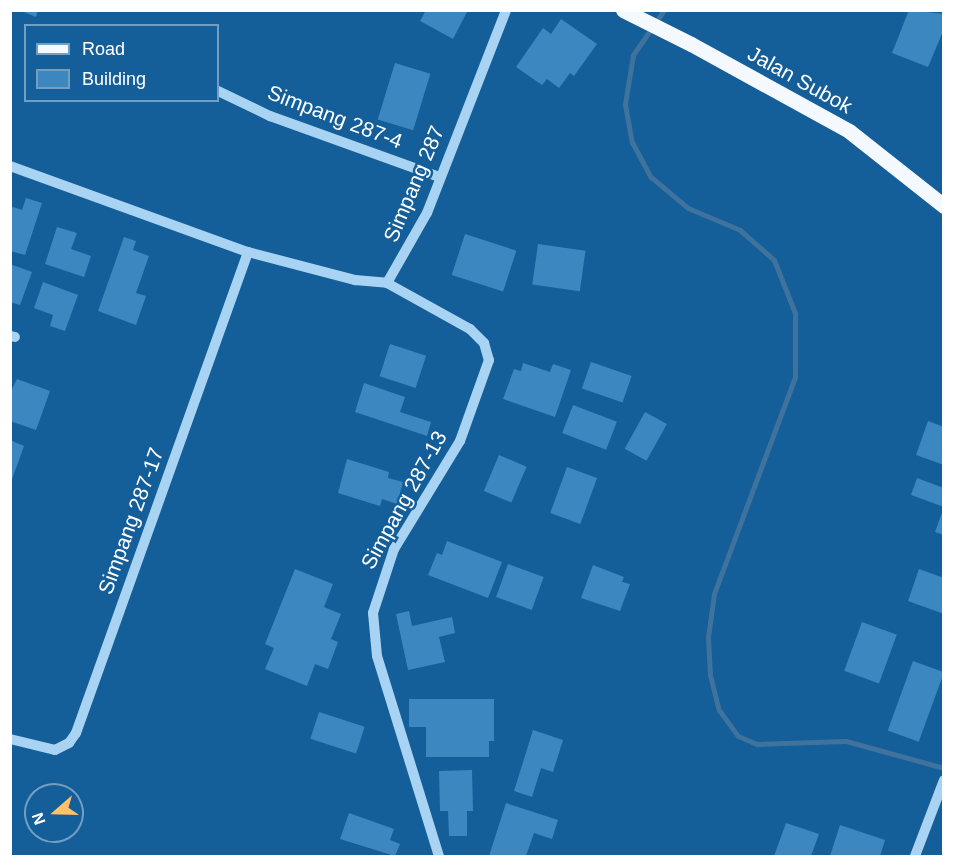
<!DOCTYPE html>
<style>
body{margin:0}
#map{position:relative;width:954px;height:867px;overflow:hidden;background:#145e99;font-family:Arial,sans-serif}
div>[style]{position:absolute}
.stream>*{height:5px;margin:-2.5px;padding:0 2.5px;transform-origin:2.5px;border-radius:2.5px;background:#3f739d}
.building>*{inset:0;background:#3d87c1;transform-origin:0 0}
.minor>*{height:10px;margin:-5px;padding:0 5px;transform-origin:5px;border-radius:5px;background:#a8d3f3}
.major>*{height:15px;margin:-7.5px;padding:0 7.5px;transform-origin:7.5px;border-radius:7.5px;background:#f3f9ff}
span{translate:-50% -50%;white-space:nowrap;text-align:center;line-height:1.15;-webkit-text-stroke:5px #145e99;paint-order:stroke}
.street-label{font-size:21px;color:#fff}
.frame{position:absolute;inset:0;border:12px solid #fff;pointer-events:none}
.legend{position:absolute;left:24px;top:24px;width:195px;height:78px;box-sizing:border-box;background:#145e99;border:2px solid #729ec2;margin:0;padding:8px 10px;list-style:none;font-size:18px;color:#fff}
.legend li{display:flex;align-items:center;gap:12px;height:30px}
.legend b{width:30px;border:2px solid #729ec2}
.north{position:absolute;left:24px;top:783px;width:60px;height:60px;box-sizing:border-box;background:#145e99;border:2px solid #729ec2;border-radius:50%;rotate:250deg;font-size:16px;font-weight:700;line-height:24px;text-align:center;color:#fff}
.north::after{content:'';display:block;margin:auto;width:21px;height:27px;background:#ffc269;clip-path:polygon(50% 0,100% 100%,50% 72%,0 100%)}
</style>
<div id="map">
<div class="stream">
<i style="left:664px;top:10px;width:55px;rotate:124.6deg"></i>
<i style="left:633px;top:55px;width:50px;rotate:99.3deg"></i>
<i style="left:625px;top:104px;width:39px;rotate:80deg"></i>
<i style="left:632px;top:142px;width:40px;rotate:62deg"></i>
<i style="left:651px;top:177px;width:48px;rotate:40deg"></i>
<i style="left:688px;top:208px;width:56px;rotate:22.9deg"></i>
<i style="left:740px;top:230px;width:45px;rotate:41.4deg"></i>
<i style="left:774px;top:260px;width:57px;rotate:68.4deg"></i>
<i style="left:795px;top:313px;width:64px;rotate:90deg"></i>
<i style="left:795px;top:377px;width:232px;rotate:110.5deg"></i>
<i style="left:714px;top:594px;width:43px;rotate:97.9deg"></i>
<i style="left:708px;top:637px;width:38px;rotate:87deg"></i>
<i style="left:710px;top:675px;width:36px;rotate:76deg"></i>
<i style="left:719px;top:710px;width:32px;rotate:54deg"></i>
<i style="left:738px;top:736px;width:21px;rotate:23deg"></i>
<i style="left:757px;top:744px;width:89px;rotate:-1.9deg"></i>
<i style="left:846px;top:741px;width:102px;rotate:15.4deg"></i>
</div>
<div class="building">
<i style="clip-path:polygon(19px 10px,38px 10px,36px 17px)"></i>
<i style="clip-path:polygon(426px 10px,468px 10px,453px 39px,420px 21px)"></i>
<i style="clip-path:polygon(909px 10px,944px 14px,944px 29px,928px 67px,892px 53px)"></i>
<i style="clip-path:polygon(561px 19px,597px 44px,574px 76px,570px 73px,559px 88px,547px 79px,542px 85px,516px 67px,543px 28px,551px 34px)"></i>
<i style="left:395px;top:63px;width:37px;height:59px;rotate:17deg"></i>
<i style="clip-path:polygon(26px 198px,42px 203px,25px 255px,10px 251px,10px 206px,22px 210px)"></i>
<i style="clip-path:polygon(57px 227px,77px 233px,71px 249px,91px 256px,84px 277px,45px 264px)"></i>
<i style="left:465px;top:234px;width:54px;height:43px;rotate:18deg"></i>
<i style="clip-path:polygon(124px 237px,136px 241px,133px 250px,149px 256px,136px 293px,146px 296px,136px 325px,98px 311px)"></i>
<i style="left:538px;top:244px;width:48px;height:41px;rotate:8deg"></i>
<i style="clip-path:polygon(10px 264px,32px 272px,20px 305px,10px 302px)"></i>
<i style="clip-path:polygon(43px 282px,78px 295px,65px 331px,50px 326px,53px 315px,34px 308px)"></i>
<i style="left:390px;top:344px;width:38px;height:34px;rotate:18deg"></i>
<i style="left:591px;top:362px;width:43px;height:28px;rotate:19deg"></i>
<i style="clip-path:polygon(523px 363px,550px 372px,553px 364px,571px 370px,555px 417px,503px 399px,514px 369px,521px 371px)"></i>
<i style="clip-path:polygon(17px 379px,50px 391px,36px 430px,10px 421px,10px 393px)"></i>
<i style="clip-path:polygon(364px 383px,405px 397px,400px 412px,431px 422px,427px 436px,355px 412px)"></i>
<i style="left:573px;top:405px;width:47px;height:30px;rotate:21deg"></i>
<i style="left:645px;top:412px;width:25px;height:42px;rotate:29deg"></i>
<i style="clip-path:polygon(928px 421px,944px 427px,944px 465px,916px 455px)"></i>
<i style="clip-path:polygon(10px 440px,24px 446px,11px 482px,10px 482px)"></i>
<i style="left:499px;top:455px;width:30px;height:39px;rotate:23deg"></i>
<i style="clip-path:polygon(347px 459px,389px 472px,388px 478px,403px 482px,397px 504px,382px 499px,380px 506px,338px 493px)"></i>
<i style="left:567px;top:467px;width:32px;height:49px;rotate:20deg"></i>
<i style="clip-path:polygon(917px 478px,944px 488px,944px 507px,911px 495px)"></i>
<i style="clip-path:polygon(943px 510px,944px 510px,944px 535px,935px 532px)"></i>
<i style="clip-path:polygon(447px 541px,502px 562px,488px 598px,428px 575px,437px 553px,442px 555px)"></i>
<i style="left:508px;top:564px;width:38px;height:35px;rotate:20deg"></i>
<i style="clip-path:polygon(593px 565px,624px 577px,622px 582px,630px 584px,620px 611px,581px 598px)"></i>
<i style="clip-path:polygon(295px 569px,333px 584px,324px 607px,341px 614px,331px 639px,338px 642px,328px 669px,315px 664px,307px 686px,265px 669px,274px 648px,265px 644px)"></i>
<i style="clip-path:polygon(919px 569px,944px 578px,944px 614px,908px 601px)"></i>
<i style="clip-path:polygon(409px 611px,412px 626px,452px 617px,455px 633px,439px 637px,445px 662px,408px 670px,396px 614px)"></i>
<i style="left:862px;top:622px;width:37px;height:52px;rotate:20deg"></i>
<i style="left:913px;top:661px;width:33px;height:74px;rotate:20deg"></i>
<i style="clip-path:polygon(409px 699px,494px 699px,494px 741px,489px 741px,489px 757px,426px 757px,426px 727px,409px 727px)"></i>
<i style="left:319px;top:712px;width:48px;height:28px;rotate:18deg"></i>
<i style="clip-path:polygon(533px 730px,563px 740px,553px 772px,541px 768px,532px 797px,514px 791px)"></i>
<i style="clip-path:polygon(472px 770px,473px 811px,467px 811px,467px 836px,449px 836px,448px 811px,440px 811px,439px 771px)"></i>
<i style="clip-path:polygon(506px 803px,558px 820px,552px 839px,534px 833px,526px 856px,489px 856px)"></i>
<i style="clip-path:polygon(349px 813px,394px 829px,390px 840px,400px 844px,395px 856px,340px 839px)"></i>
<i style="clip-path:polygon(786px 823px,819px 834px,811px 856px,774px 856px)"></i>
<i style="clip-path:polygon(840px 825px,885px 840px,880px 856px,830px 856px)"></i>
</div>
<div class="minor">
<i style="left:218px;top:91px;width:58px;rotate:25.7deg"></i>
<i style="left:270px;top:116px;width:180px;rotate:19.8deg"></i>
<i style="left:10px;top:166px;width:253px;rotate:19.9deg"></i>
<i style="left:248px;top:252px;width:111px;rotate:14.7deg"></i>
<i style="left:355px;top:280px;width:32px;rotate:5deg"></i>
<i style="left:387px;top:283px;width:95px;rotate:29deg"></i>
<i style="left:470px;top:329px;width:20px;rotate:45deg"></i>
<i style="left:484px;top:343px;width:18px;rotate:74deg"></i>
<i style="left:489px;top:360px;width:86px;rotate:109.7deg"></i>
<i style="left:460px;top:441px;width:127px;rotate:121.4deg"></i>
<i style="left:394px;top:549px;width:67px;rotate:108.2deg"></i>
<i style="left:373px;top:613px;width:43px;rotate:84.7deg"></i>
<i style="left:377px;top:656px;width:209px;rotate:72.8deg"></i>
<i style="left:387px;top:283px;width:81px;rotate:-60.3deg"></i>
<i style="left:427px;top:213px;width:218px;rotate:-68.7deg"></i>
<i style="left:10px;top:336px;width:5px;rotate:11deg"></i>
<i style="left:10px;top:739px;width:46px;rotate:13.7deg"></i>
<i style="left:55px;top:750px;width:16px;rotate:-27deg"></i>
<i style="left:69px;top:743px;width:12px;rotate:-55deg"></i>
<i style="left:76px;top:733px;width:511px;rotate:-70.32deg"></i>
<i style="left:915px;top:856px;width:81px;rotate:-69.1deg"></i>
</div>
<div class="major">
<i style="left:623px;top:10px;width:76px;rotate:26.6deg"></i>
<i style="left:691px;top:44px;width:180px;rotate:28.8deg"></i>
<i style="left:849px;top:131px;width:121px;rotate:38.3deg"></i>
</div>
<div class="street-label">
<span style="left:800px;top:80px;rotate:29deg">Jalan Subok</span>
<span style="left:335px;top:117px;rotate:21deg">Simpang 287-4</span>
<span style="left:414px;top:184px;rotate:-67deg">Simpang 287</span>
<span style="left:404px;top:500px;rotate:-61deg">Simpang 287-13</span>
<span style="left:131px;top:521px;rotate:-70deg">Simpang 287-17</span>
</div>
<div class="frame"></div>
<ul class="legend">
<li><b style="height:8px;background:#f3f9ff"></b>Road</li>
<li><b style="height:16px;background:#3d87c1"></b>Building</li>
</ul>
<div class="north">N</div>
</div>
